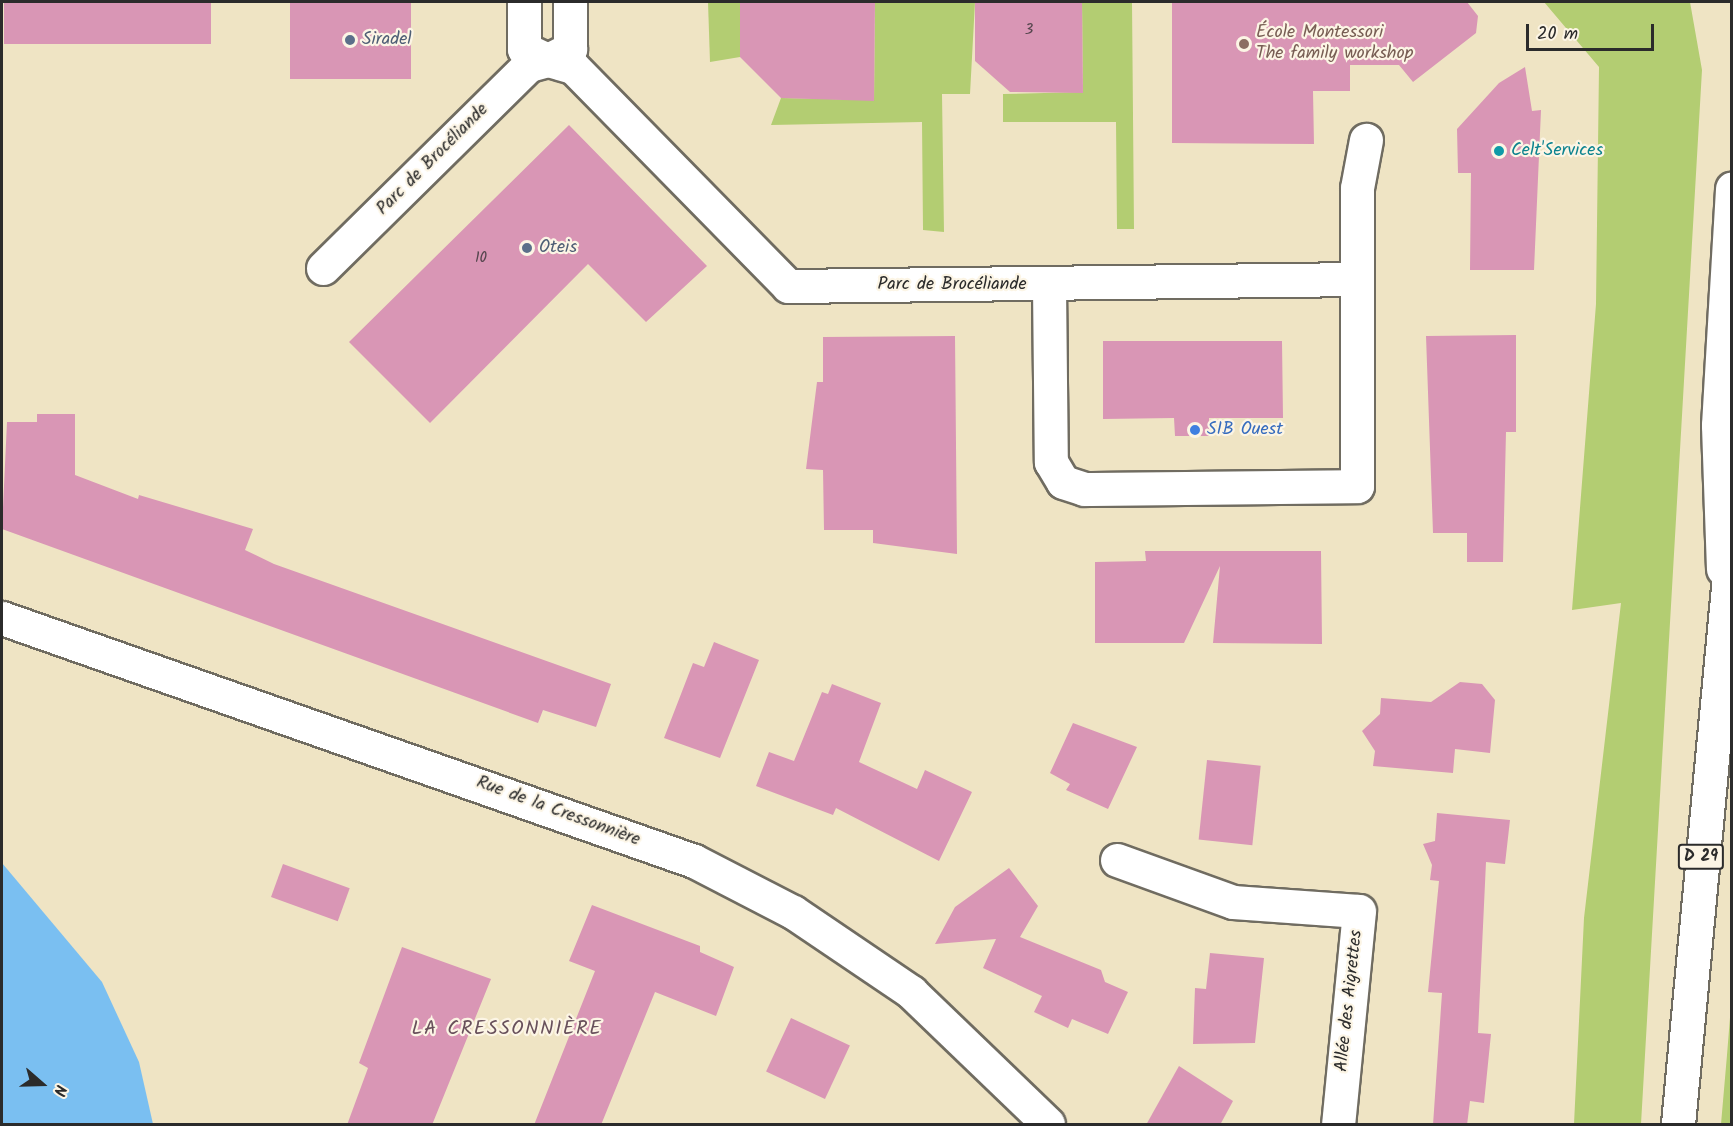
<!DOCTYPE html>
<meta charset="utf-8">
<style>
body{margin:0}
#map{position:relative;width:1733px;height:1126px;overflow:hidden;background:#efe4c4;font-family:Kalam,sans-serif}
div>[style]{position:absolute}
.green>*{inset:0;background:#b3cd72}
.water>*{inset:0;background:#7abff1}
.building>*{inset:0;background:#d996b5;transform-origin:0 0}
.roads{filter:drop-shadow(2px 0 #706c61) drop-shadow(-2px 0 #706c61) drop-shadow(0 2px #706c61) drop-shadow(0 -2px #706c61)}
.minor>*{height:33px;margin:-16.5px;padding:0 16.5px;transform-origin:16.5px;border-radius:16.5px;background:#fff}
.major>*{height:33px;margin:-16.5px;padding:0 16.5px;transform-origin:16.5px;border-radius:16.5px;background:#fff}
.dots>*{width:16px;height:16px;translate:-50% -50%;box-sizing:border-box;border:3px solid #fcf5e5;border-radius:50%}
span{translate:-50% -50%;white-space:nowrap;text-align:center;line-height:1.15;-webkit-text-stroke:4.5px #fcf5e5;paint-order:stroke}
.number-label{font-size:15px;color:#56464e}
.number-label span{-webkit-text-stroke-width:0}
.shield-label span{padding:2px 4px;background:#fcf5e5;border:2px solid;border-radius:4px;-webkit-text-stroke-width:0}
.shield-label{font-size:16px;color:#2b2b2b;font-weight:700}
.education-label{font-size:18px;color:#785e54}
.left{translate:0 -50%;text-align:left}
.service-label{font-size:18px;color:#4e5e75}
.culture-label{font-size:18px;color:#0d838f}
.street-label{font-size:18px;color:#2b2b2b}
.shop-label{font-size:18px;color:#366cbe}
.neighbourhood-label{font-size:20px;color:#68505b;letter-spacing:1.5px}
.frame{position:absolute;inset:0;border:3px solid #2b2b2b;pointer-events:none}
.north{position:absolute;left:12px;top:1054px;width:60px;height:60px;-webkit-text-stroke:4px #fcf5e5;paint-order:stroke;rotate:110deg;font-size:16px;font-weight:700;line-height:24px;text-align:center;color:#2b2b2b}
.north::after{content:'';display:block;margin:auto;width:21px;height:27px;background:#2b2b2b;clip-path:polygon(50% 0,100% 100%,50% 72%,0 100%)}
.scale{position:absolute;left:1526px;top:24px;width:128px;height:27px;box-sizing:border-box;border:3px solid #2b2b2b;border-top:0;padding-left:8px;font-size:18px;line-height:21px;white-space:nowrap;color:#2b2b2b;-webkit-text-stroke:4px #fcf5e5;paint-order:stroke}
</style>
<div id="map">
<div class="green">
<i style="clip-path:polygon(708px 2px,740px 2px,740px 57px,710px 62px)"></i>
<i style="clip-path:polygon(869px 2px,975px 2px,970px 94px,942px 94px,944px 232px,923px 230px,922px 122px,771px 125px,781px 98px,874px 100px,875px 7px)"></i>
<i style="clip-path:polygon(1082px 2px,1132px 2px,1134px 229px,1117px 229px,1116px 122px,1003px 122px,1003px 94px,1083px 92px)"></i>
<i style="clip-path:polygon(1544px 2px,1690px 2px,1702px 70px,1641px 1124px,1574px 1124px,1584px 918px,1621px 603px,1572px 610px,1596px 304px,1599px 67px)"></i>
<i style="clip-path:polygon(1731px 1005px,1731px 1124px,1721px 1124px,1727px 1055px)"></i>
</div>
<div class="water">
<i style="clip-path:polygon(2px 863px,102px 982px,139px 1062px,153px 1124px,2px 1124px)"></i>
</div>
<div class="building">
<i style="left:4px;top:2px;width:207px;height:42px"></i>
<i style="left:290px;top:2px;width:121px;height:77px"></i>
<i style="clip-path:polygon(740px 2px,875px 2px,874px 101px,781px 98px,740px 57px)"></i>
<i style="clip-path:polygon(975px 2px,1082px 2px,1083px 93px,1010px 92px,975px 61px)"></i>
<i style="clip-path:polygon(1172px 2px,1467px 2px,1478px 16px,1476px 33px,1413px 82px,1399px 65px,1350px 65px,1350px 91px,1313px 91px,1314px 144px,1172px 143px)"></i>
<i style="clip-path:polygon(1525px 67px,1532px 111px,1541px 110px,1534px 270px,1470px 270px,1471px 173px,1458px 173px,1457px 129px,1499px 83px)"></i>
<i style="clip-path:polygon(569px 125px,707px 266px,646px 322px,588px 264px,430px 423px,349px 342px)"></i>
<i style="clip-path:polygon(1516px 335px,1516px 432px,1506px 432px,1503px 562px,1467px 562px,1467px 533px,1433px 533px,1426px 336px)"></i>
<i style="clip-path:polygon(955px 336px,957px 554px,873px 543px,873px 530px,824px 530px,823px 470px,806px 469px,817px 382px,823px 382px,823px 337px)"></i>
<i style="clip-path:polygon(1103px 341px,1282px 341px,1283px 418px,1209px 418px,1209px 436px,1175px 436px,1174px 418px,1103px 419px)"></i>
<i style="clip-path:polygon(37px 414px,75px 414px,75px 475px,138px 499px,139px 495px,253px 529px,245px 550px,274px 564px,611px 684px,596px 727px,543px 710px,538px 723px,2px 529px,7px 422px,37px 422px)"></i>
<i style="clip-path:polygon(1145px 551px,1321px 551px,1322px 644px,1213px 643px,1220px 566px,1184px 643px,1095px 643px,1095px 562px,1146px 561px)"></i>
<i style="clip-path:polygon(714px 642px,759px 660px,720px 758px,664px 738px,693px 663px,704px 667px)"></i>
<i style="clip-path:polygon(1460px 682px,1482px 684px,1495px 700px,1490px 753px,1455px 749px,1453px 773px,1373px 766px,1375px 751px,1362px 731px,1380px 714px,1381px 698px,1431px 702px)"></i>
<i style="clip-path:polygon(832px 684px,881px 703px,859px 762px,917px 789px,925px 770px,972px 792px,939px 861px,836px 808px,833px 815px,756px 786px,769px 752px,794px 761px,822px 692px,828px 694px)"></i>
<i style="clip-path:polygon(1073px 723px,1137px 747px,1108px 809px,1066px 790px,1070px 784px,1050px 773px)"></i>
<i style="left:1207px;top:760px;width:54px;height:80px;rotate:6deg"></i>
<i style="clip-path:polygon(1437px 813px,1510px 820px,1505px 864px,1486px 862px,1478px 1033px,1491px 1034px,1484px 1103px,1470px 1101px,1467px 1125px,1433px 1125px,1442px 993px,1428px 992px,1439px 881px,1430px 880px,1432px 865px,1423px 844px,1435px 841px)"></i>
<i style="left:283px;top:864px;width:71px;height:35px;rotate:20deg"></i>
<i style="clip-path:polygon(1009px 868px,1038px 906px,1020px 937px,1101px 970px,1105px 982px,1128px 992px,1108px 1034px,1072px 1019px,1068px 1028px,1034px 1012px,1042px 996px,983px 968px,996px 939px,935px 944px,955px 907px)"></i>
<i style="clip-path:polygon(592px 905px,700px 946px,700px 952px,734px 967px,716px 1016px,655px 992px,601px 1125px,534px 1125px,595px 971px,569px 961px)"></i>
<i style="clip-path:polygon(402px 947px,491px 979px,432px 1125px,347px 1125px,368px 1068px,359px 1063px)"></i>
<i style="clip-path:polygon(1210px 953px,1264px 958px,1255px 1043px,1193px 1044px,1195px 988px,1206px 989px)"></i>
<i style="left:791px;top:1018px;width:65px;height:59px;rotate:25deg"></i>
<i style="clip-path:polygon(1179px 1066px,1233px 1101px,1220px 1125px,1146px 1125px)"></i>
</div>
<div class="roads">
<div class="minor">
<i style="left:524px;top:2px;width:47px;rotate:90deg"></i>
<i style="left:524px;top:49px;width:26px;rotate:25deg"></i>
<i style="left:548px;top:60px;width:25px;rotate:-27deg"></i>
<i style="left:570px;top:49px;width:47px;rotate:-90deg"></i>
<i style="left:323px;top:268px;width:289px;rotate:-44.6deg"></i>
<i style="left:529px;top:65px;width:20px;rotate:-15deg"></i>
<i style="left:548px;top:60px;width:26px;rotate:16deg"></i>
<i style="left:573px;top:67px;width:307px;rotate:45.5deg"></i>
<i style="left:788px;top:286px;width:569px;rotate:-0.7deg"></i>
<i style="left:1357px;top:279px;width:91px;rotate:-90deg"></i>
<i style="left:1357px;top:188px;width:49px;rotate:-79.4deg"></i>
<i style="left:1049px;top:285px;width:177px;rotate:89.4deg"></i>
<i style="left:1051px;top:462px;width:23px;rotate:59deg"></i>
<i style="left:1063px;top:482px;width:22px;rotate:18deg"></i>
<i style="left:1084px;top:489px;width:273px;rotate:-0.6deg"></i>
<i style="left:1357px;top:486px;width:207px;rotate:-90deg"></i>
<i style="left:2px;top:618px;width:733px;rotate:19.35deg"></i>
<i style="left:694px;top:861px;width:111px;rotate:27.3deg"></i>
<i style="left:793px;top:912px;width:143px;rotate:34.1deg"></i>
<i style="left:911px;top:992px;width:190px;rotate:43.9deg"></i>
<i style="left:1117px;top:860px;width:123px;rotate:19.9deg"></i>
<i style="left:1233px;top:902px;width:126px;rotate:4.1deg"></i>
<i style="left:1359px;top:911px;width:214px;rotate:95.6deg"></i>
</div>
<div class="major">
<i style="left:1723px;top:569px;width:144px;rotate:-92deg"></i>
<i style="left:1718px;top:425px;width:237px;rotate:-86.6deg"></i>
<i style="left:1678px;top:1124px;width:583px;rotate:-84.68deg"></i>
</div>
</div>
<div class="dots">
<i style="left:350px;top:40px;background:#5c6f8a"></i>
<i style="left:1244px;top:44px;background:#8d6e63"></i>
<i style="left:1499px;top:151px;background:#0f9aa8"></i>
<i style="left:527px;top:248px;background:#5c6f8a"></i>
<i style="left:1195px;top:430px;background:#3f7fe0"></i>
</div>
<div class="number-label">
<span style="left:1029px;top:31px">3</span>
<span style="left:481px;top:259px">10</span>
</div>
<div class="shield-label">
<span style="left:1701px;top:857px">D 29</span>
</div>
<div class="education-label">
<span class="left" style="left:1256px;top:44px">École Montessori<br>The family workshop</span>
</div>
<div class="service-label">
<span class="left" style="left:362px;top:40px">Siradel</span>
<span class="left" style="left:539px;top:248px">Oteis</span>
</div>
<div class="culture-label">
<span class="left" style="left:1511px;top:151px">Celt'Services</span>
</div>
<div class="street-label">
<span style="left:433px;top:160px;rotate:-45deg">Parc de Brocéliande</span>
<span style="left:952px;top:285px">Parc de Brocéliande</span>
<span style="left:558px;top:812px;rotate:20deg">Rue de la Cressonnière</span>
<span style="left:1350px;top:1001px;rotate:-84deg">Allée des Aigrettes</span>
</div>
<div class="shop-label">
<span class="left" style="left:1207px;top:430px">SIB Ouest</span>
</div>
<div class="neighbourhood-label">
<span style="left:507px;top:1029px">LA CRESSONNIÈRE</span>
</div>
<div class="frame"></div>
<div class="north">N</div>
<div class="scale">20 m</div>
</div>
